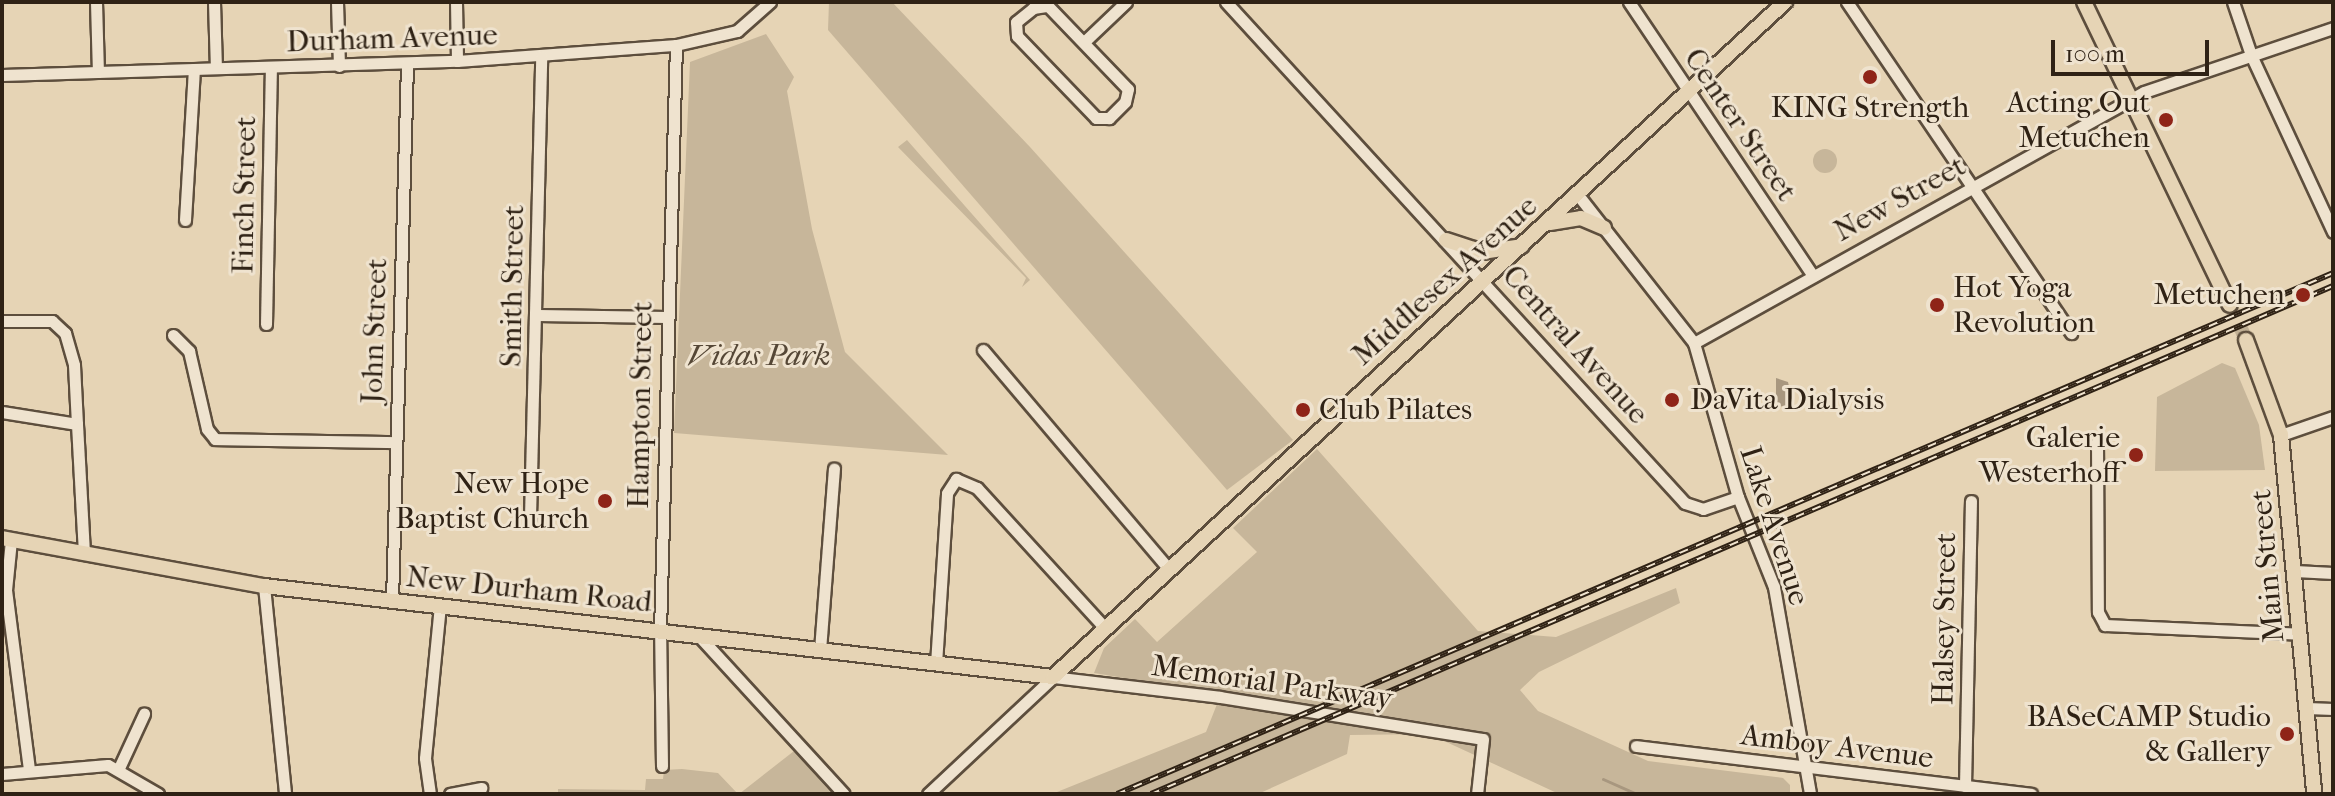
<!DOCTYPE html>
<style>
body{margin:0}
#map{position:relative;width:2335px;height:796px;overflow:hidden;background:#e6d4b5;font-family:"IM FELL French Canon",serif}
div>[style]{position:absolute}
.green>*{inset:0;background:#c7b69a}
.round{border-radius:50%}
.water>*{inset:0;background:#a8977f}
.stream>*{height:3px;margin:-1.5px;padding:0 1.5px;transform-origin:1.5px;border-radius:1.5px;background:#a8977f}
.major-tunnel>*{height:14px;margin-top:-7px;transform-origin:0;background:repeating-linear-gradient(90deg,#c1b095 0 14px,transparent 0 21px)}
.roads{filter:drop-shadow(2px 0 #5d4e3d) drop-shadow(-2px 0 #5d4e3d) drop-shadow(0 2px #5d4e3d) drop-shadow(0 -2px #5d4e3d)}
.minor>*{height:11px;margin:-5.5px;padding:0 5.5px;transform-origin:5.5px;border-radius:5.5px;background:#efe3cf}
.major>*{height:14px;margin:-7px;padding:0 7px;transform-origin:7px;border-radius:7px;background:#e6d4b5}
.rail>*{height:6px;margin-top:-3px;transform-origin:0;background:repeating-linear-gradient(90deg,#efe3cf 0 9px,#2f2215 0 18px);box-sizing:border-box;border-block:2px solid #2f2215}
.dots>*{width:22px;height:22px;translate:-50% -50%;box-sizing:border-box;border:4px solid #efe3cf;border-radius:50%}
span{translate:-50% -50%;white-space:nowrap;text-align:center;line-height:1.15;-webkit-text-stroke:6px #efe3cf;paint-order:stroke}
.street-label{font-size:30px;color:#2f2215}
.poi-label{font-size:30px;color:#2f2215}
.right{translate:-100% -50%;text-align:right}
.left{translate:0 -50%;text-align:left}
.park-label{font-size:30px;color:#554736;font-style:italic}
.frame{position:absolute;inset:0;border:4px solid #2f2215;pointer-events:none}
.scale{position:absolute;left:2051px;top:40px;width:158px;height:36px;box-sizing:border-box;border:4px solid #2f2215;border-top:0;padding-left:10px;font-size:24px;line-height:28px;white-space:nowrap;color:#2f2215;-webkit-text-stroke:6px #efe3cf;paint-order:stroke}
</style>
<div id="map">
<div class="green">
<i style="clip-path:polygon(829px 2px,892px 2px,1030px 147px,1293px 440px,1227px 490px,828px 30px)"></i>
<i style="clip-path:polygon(766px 34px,794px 77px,787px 91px,812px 229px,845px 352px,948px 455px,674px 433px,690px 62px)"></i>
<i style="clip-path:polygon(907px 140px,1030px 280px,1022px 287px,1026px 278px,898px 147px)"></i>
<i class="round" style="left:1813px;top:149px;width:24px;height:24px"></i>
<i style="clip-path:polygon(2222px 363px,2235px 368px,2259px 425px,2265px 470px,2155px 471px,2157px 397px)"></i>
<i style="clip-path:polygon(1317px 449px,1478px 631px,1556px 637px,1676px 588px,1680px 603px,1539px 672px,1520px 690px,1538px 711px,1648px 761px,1783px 778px,1790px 785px,1790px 794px,1559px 794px,1429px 734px,1350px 735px,1347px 754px,1258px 794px,1052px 794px,1206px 732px,1221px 694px,1094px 673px,1104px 648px,1135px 619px,1157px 642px,1257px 552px,1233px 528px)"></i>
<i style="clip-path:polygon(794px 751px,832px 794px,739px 794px)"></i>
<i style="clip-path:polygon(682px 769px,718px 773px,738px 794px,558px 794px,558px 789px,645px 790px,646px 779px,663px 779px,664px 770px)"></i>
</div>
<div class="water">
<i style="clip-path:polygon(1776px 378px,1788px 382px,1793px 405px,1776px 407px,1771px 397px,1776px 394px)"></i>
</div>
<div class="stream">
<i style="left:1603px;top:779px;width:36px;rotate:24deg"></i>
</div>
<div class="major-tunnel">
<i style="left:2230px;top:305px;width:38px;rotate:65deg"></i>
</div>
<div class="roads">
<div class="minor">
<i style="left:96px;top:2px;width:70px;rotate:88.4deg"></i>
<i style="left:214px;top:2px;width:66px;rotate:88.3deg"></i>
<i style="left:337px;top:2px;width:64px;rotate:88.2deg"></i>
<i style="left:456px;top:2px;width:59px;rotate:89deg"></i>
<i style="left:1226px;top:2px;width:679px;rotate:47.51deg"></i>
<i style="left:1685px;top:503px;width:19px;rotate:18deg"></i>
<i style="left:1703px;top:509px;width:37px;rotate:-19deg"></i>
<i style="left:1629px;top:2px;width:328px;rotate:56.1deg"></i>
<i style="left:1847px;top:2px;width:400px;rotate:55.9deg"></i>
<i style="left:2233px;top:2px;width:56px;rotate:71.2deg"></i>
<i style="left:2251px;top:55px;width:195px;rotate:65.1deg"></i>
<i style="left:1048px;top:6px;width:115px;rotate:46.1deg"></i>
<i style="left:1128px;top:89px;width:13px;rotate:103deg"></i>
<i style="left:1125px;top:102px;width:23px;rotate:135deg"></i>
<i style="left:1109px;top:118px;width:13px;rotate:180deg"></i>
<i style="left:1096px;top:118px;width:114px;rotate:-133.9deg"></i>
<i style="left:1017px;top:36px;width:14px;rotate:-94deg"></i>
<i style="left:1016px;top:22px;width:22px;rotate:-39deg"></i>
<i style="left:1033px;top:8px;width:15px;rotate:-8deg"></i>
<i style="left:1084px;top:42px;width:58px;rotate:-43.6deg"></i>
<i style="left:2px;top:75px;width:455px;rotate:-1.8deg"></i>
<i style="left:457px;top:61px;width:220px;rotate:-4.2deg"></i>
<i style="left:676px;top:45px;width:63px;rotate:-12.9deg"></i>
<i style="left:737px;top:31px;width:44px;rotate:-41.3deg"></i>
<i style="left:1578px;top:195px;width:188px;rotate:51.9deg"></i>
<i style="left:1694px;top:343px;width:160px;rotate:74.1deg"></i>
<i style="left:1738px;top:497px;width:97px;rotate:68.2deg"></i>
<i style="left:1774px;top:587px;width:210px;rotate:80.1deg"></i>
<i style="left:185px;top:220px;width:151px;rotate:-86.6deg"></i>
<i style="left:538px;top:315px;width:128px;rotate:0.9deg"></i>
<i style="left:2px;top:321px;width:50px"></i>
<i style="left:52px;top:321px;width:18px;rotate:43deg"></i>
<i style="left:65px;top:333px;width:33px;rotate:74deg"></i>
<i style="left:74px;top:365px;width:59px;rotate:87.1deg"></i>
<i style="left:77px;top:424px;width:76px;rotate:-170.9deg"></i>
<i style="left:266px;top:324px;width:256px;rotate:-88.9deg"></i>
<i style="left:173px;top:335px;width:23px;rotate:45deg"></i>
<i style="left:189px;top:351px;width:80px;rotate:77deg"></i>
<i style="left:207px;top:429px;width:13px;rotate:51deg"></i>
<i style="left:215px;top:439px;width:180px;rotate:1deg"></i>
<i style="left:1694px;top:343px;width:515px;rotate:-29.15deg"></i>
<i style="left:2144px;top:92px;width:200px;rotate:-18.7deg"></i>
<i style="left:983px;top:350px;width:285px;rotate:49.7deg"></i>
<i style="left:77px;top:424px;width:130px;rotate:86.9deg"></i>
<i style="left:2281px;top:435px;width:55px;rotate:-19.1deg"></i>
<i style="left:2097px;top:441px;width:171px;rotate:89.7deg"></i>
<i style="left:2098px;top:612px;width:15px;rotate:62deg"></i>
<i style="left:2105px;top:625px;width:195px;rotate:2.6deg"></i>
<i style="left:530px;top:517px;width:461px;rotate:-88.6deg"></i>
<i style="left:11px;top:540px;width:50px;rotate:95.7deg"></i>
<i style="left:6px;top:590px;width:181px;rotate:82.7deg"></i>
<i style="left:2295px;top:571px;width:38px;rotate:3deg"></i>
<i style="left:264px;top:586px;width:209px;rotate:84.2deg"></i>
<i style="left:392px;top:601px;width:538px;rotate:-88.4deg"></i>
<i style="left:699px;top:636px;width:214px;rotate:47.5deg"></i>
<i style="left:820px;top:650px;width:182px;rotate:-85.6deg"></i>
<i style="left:936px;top:664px;width:171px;rotate:-86.3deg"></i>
<i style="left:947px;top:493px;width:17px;rotate:-57deg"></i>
<i style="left:956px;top:479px;width:23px;rotate:23deg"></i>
<i style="left:977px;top:488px;width:188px;rotate:47.6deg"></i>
<i style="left:2307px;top:708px;width:26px;rotate:2deg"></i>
<i style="left:1636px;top:746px;width:398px;rotate:6.9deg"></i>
<i style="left:662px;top:766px;width:135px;rotate:-90.8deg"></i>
<i style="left:660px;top:631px;width:586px;rotate:-88.44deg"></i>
<i style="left:119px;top:768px;width:60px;rotate:-65.2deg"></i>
<i style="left:2px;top:774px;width:106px;rotate:-4.9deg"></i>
<i style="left:108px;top:765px;width:58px;rotate:30.1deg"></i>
<i style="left:1965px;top:786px;width:285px;rotate:-88.8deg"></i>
<i style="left:430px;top:794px;width:36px;rotate:-98deg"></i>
<i style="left:425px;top:758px;width:153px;rotate:-84.4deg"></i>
<i style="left:450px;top:794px;width:32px;rotate:-11deg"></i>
<i style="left:928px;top:794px;width:171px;rotate:-43.1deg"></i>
<i style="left:1053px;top:677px;width:168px;rotate:6.8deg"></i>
<i style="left:1220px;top:697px;width:266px;rotate:9.1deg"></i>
<i style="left:1483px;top:739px;width:55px;rotate:96.2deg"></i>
</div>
<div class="major">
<i style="left:2084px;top:2px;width:336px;rotate:64.3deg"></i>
<i style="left:1550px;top:223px;width:31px;rotate:-9deg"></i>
<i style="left:1581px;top:218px;width:25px;rotate:23deg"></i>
<i style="left:1446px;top:240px;width:38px;rotate:18deg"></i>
<i style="left:1482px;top:252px;width:40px;rotate:-8.5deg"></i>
<i style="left:2246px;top:340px;width:101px;rotate:69.8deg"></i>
<i style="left:2281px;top:435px;width:361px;rotate:84.7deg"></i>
<i style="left:2px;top:538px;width:266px;rotate:10.4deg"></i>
<i style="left:264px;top:586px;width:794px;rotate:6.58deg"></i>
<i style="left:1053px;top:677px;width:996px;rotate:-42.68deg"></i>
</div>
</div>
<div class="rail">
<i style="left:1117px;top:794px;width:1323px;rotate:-23.19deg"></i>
<i style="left:1151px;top:794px;width:1287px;rotate:-23.26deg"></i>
</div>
<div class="dots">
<i style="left:1870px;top:77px;background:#8f2418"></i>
<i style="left:2166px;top:120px;background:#8f2418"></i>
<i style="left:2303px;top:295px;background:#8f2418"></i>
<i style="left:1937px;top:305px;background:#8f2418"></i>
<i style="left:1672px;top:400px;background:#8f2418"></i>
<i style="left:1303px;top:410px;background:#8f2418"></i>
<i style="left:2136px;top:455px;background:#8f2418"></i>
<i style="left:605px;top:501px;background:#8f2418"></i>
<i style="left:2287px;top:734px;background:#8f2418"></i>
</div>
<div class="street-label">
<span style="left:392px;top:39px;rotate:-2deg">Durham Avenue</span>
<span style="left:1740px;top:125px;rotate:56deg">Center Street</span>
<span style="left:245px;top:195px;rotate:-89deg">Finch Street</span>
<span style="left:1900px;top:199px;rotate:-29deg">New Street</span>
<span style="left:1445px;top:281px;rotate:-42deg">Middlesex Avenue</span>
<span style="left:513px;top:286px;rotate:-89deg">Smith Street</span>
<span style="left:375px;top:331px;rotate:-88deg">John Street</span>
<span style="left:1575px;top:345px;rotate:48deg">Central Avenue</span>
<span style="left:641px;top:405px;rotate:-89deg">Hampton Street</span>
<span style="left:1774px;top:526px;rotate:72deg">Lake Avenue</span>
<span style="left:2268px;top:566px;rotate:-95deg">Main Street</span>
<span style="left:529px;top:590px;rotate:6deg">New Durham Road</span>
<span style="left:1945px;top:619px;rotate:-89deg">Halsey Street</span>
<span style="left:1272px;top:683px;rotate:8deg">Memorial Parkway</span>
<span style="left:1837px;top:747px;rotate:7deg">Amboy Avenue</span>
</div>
<div class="poi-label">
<span class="right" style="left:2150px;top:120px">Acting Out<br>Metuchen</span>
<span style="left:1870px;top:108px">KING Strength</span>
<span class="left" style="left:1953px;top:305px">Hot Yoga<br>Revolution</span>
<span class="right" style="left:2285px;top:295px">Metuchen</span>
<span class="left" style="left:1690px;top:400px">DaVita Dialysis</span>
<span class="left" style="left:1319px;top:410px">Club Pilates</span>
<span class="right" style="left:2120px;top:455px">Galerie<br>Westerhoff</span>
<span class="right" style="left:589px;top:501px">New Hope<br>Baptist Church</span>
<span class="right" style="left:2271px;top:734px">BASeCAMP Studio<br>&amp; Gallery</span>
</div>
<div class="park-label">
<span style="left:759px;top:356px">Vidas Park</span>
</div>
<div class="frame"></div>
<div class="scale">100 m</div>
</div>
